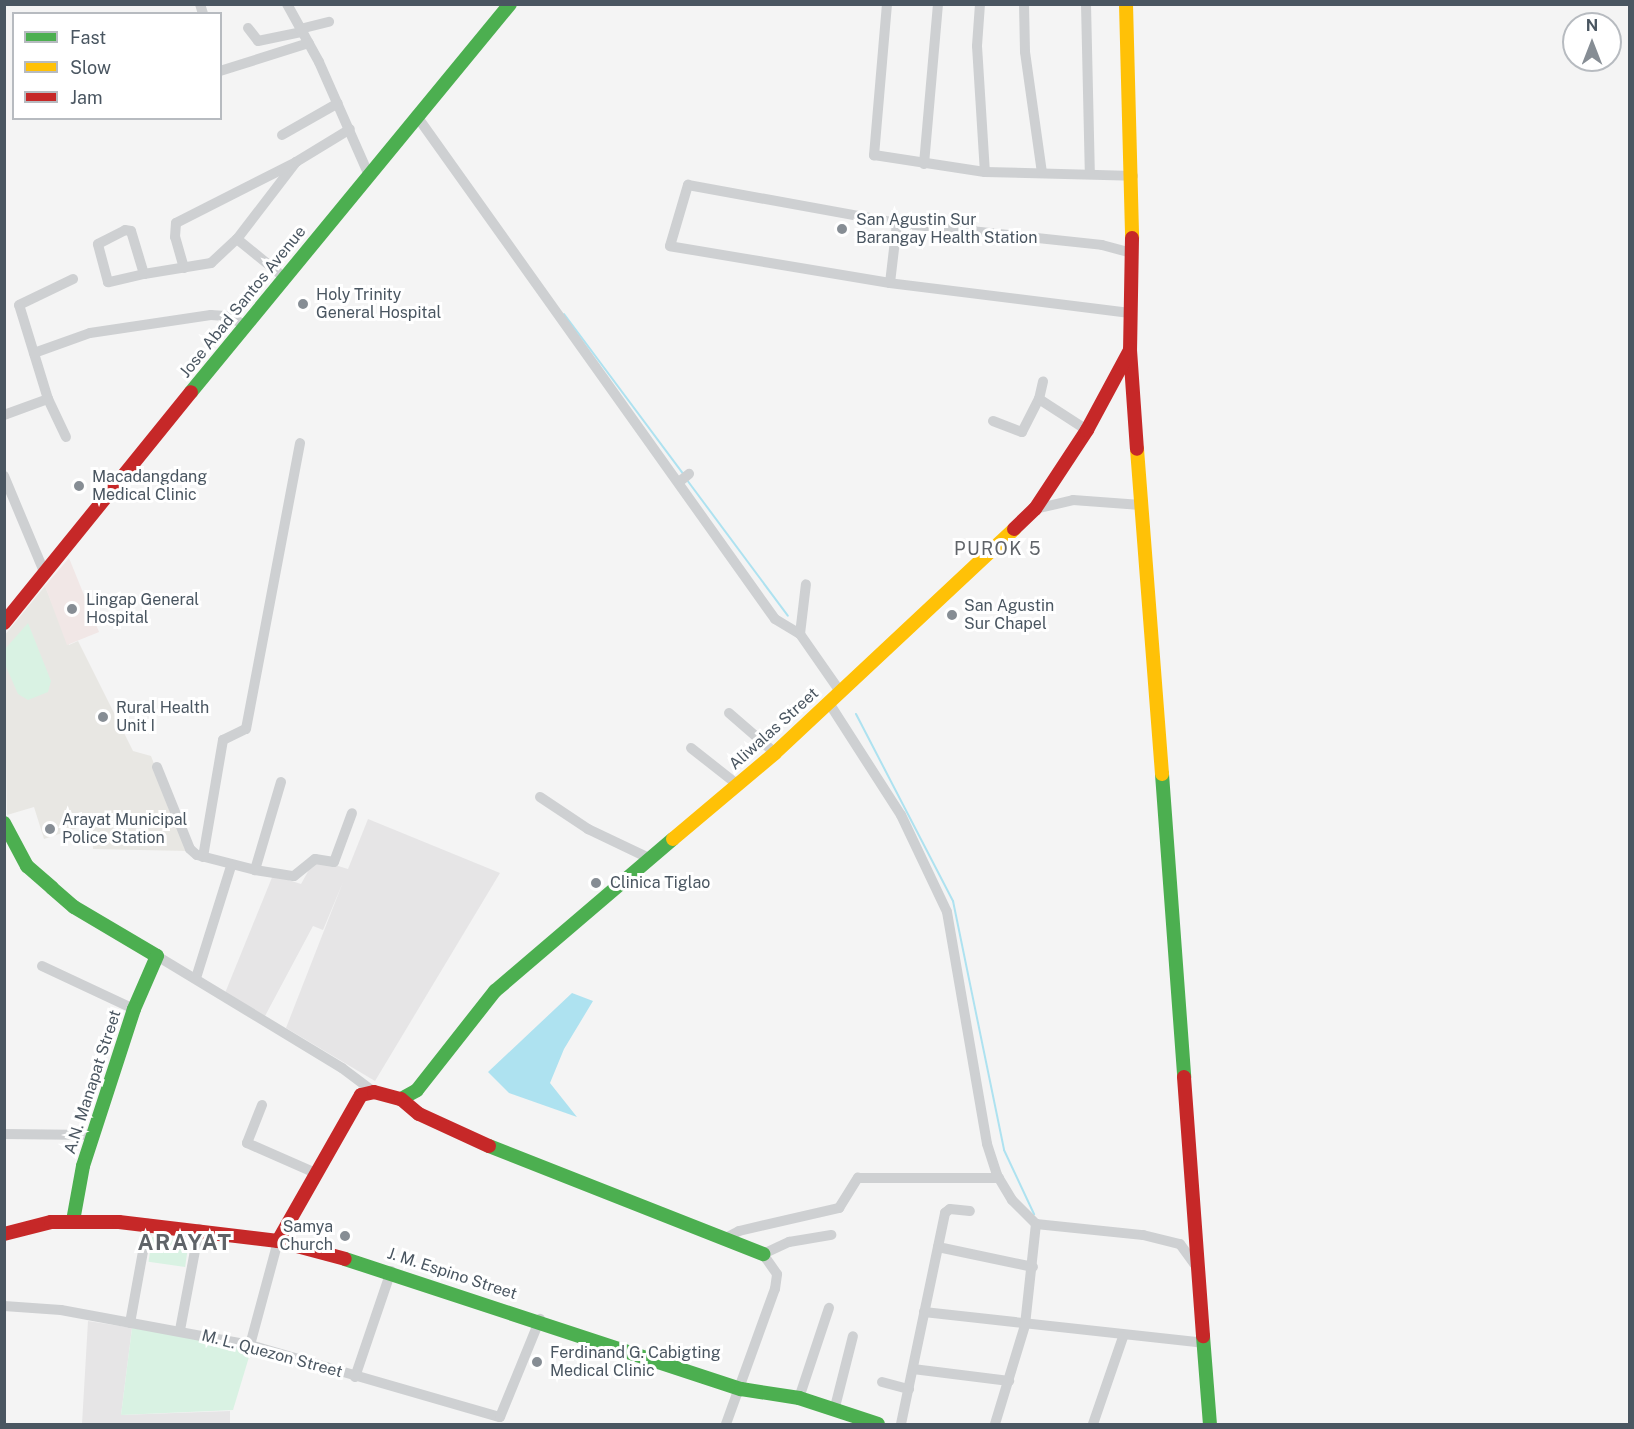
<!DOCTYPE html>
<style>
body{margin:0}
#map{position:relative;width:1634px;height:1429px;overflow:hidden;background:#f4f4f4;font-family:"Public Sans",sans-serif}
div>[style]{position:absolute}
.commercial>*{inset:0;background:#e8e7e3}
.education>*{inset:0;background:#e6e5e6}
.medical>*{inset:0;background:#f1e7e6}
.green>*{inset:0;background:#d9f2e3;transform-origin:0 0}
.water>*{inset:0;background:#aee2f0}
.stream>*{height:2px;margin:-1px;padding:0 1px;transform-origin:1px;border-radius:1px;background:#aee2f0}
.street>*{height:10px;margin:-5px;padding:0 5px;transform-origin:5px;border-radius:5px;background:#ced0d2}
.fast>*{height:14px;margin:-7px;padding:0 7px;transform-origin:7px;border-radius:7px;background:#4caf50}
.slow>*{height:14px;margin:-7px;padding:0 7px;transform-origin:7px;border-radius:7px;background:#ffc107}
.jam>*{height:14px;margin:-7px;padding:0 7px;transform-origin:7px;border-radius:7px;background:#c62828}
.dots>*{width:16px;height:16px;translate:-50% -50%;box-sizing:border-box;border:3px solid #fff;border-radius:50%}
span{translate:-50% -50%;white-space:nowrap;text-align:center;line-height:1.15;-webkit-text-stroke:6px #fff;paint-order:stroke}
.poi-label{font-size:16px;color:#4a5661}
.left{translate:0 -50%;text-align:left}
.right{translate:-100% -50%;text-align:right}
.street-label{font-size:16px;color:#4a5661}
.neighbourhood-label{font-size:18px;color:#5f6368;letter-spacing:1.5px}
.district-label{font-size:22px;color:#5f6368;font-weight:700;letter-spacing:1.5px}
.frame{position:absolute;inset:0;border:6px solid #4a5661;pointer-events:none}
.legend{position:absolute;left:12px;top:12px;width:210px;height:108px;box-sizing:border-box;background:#fff;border:2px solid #b7bbc0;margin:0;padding:8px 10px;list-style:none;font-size:18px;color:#4a5661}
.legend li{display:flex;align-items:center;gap:12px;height:30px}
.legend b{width:30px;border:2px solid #b7bbc0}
.north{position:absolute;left:1562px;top:12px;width:60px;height:60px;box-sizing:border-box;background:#fff;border:2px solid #b7bbc0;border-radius:50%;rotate:0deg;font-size:16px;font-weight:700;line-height:24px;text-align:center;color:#4a5661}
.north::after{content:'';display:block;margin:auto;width:21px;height:27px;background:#868d94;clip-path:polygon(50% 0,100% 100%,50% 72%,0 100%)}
</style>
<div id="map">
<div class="commercial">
<i style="clip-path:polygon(45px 586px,69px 645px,78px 641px,133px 751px,151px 756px,188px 851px,93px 849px,92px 823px,44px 839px,34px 807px,7px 815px,4px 636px)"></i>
</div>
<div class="education">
<i style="clip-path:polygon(368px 819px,500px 873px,375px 1081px,286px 1028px,343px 882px,323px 930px,313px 926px,265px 1016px,225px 993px,273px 875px,301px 884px,315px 859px,348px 869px)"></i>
<i style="clip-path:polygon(88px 1321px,132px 1328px,121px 1415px,230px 1411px,230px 1424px,82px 1424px)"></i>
</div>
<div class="medical">
<i style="clip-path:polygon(69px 558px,99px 632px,67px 645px,45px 586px)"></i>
</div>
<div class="green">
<i style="clip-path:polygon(28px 623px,51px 681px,48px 692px,28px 700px,18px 694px,4px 662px,5px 649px)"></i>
<i style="left:152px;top:1237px;width:37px;height:25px;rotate:8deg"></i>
<i style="clip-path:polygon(132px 1328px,252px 1347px,233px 1410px,121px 1415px)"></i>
</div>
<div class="water">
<i style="clip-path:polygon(572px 993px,593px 1001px,564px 1049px,550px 1083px,577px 1117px,509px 1093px,488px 1072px)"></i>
</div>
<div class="stream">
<i style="left:564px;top:314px;width:201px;rotate:53.3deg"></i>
<i style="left:687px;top:480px;width:169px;rotate:53.4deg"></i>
<i style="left:856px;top:714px;width:211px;rotate:62.6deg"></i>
<i style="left:953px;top:901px;width:254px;rotate:78.4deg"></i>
<i style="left:1004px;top:1150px;width:71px;rotate:64.9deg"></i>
</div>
<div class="street">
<i style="left:200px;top:4px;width:10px;rotate:73deg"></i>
<i style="left:287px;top:4px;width:66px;rotate:61.1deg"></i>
<i style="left:319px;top:62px;width:121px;rotate:66.2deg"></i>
<i style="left:887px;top:4px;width:152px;rotate:94.9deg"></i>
<i style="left:874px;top:155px;width:112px;rotate:8.7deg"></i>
<i style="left:985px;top:172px;width:148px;rotate:1.5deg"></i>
<i style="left:980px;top:4px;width:42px;rotate:94.1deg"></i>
<i style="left:977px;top:46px;width:126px;rotate:86.4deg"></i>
<i style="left:1024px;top:4px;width:48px;rotate:88.8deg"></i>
<i style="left:1025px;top:52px;width:122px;rotate:82deg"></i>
<i style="left:1086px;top:4px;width:170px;rotate:88.7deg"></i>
<i style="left:248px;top:28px;width:16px;rotate:52deg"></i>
<i style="left:258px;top:41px;width:45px;rotate:-11.6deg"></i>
<i style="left:300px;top:29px;width:30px;rotate:-14deg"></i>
<i style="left:220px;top:71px;width:93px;rotate:-17.5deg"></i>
<i style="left:416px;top:115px;width:619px;rotate:54.54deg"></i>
<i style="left:775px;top:619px;width:29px;rotate:31deg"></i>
<i style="left:800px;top:634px;width:68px;rotate:55.1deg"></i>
<i style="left:282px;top:135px;width:64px;rotate:-29.7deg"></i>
<i style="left:924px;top:164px;width:161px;rotate:-85deg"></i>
<i style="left:237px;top:239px;width:97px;rotate:-52.5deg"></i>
<i style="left:296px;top:162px;width:63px;rotate:-31.4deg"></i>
<i style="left:184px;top:268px;width:32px;rotate:-106deg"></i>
<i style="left:175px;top:237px;width:14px;rotate:-86deg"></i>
<i style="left:176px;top:223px;width:135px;rotate:-26.9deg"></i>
<i style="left:144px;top:274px;width:37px;rotate:167deg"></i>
<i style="left:108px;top:282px;width:39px;rotate:-105deg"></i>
<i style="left:98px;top:244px;width:30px;rotate:-27deg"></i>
<i style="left:125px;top:230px;width:6px;rotate:9deg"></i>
<i style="left:131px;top:231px;width:45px;rotate:73.2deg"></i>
<i style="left:144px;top:274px;width:68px;rotate:-9.3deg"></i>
<i style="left:211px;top:263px;width:35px;rotate:-43deg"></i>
<i style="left:237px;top:239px;width:62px;rotate:39.1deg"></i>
<i style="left:890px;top:283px;width:60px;rotate:-83.3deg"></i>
<i style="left:1130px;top:313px;width:242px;rotate:-172.9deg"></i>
<i style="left:890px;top:283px;width:223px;rotate:-170.5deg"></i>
<i style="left:670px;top:246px;width:64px;rotate:-73.6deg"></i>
<i style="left:688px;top:185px;width:212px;rotate:10.3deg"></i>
<i style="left:897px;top:223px;width:206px;rotate:6.1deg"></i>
<i style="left:1102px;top:245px;width:31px;rotate:15deg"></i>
<i style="left:34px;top:353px;width:59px;rotate:-19.7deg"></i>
<i style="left:90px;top:333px;width:122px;rotate:-8.5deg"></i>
<i style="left:211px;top:315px;width:14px;rotate:4deg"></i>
<i style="left:225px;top:316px;width:23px;rotate:23deg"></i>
<i style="left:48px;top:399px;width:42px;rotate:64.7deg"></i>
<i style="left:1039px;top:399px;width:18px;rotate:-77deg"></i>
<i style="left:4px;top:415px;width:47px;rotate:-20deg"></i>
<i style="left:48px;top:399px;width:98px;rotate:-107.1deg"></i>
<i style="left:19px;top:305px;width:60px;rotate:-25.7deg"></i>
<i style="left:993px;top:421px;width:31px;rotate:21deg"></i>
<i style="left:1022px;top:432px;width:37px;rotate:-63deg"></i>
<i style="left:1039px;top:399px;width:57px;rotate:32.9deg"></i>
<i style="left:4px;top:476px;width:106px;rotate:67.3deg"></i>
<i style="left:679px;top:482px;width:13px;rotate:-39deg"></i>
<i style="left:1035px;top:509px;width:39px;rotate:-13deg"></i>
<i style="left:1073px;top:500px;width:68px;rotate:4.2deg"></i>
<i style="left:800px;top:634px;width:50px;rotate:-83.2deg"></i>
<i style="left:829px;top:703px;width:133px;rotate:57.3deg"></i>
<i style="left:901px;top:815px;width:107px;rotate:64.6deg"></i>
<i style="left:947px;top:912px;width:235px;rotate:80.2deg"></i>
<i style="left:987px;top:1144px;width:33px;rotate:72deg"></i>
<i style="left:997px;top:1175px;width:29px;rotate:59deg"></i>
<i style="left:1012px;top:1200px;width:34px;rotate:45deg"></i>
<i style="left:1036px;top:1224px;width:108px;rotate:5.9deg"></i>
<i style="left:1143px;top:1235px;width:38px;rotate:14deg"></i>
<i style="left:1180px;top:1244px;width:29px;rotate:54deg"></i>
<i style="left:729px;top:713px;width:61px;rotate:41deg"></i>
<i style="left:691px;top:748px;width:60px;rotate:38.2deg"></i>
<i style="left:157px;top:767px;width:88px;rotate:68.1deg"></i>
<i style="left:190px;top:849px;width:9px;rotate:41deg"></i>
<i style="left:197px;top:855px;width:60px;rotate:14.5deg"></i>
<i style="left:281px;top:782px;width:92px;rotate:106.5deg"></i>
<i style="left:255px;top:870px;width:39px;rotate:9deg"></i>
<i style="left:294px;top:876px;width:27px;rotate:-39deg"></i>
<i style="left:315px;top:859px;width:19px;rotate:9deg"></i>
<i style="left:334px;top:862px;width:52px;rotate:-69.8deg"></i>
<i style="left:540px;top:797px;width:58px;rotate:33.7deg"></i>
<i style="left:588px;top:829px;width:70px;rotate:25.5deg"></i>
<i style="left:203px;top:857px;width:119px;rotate:-80.3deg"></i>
<i style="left:223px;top:740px;width:25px;rotate:-26deg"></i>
<i style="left:246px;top:729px;width:291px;rotate:-79.3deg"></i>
<i style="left:157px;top:956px;width:216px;rotate:31.2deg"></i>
<i style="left:342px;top:1068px;width:40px;rotate:37deg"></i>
<i style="left:42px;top:966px;width:102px;rotate:25.1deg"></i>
<i style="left:196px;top:978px;width:117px;rotate:-72.6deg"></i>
<i style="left:262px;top:1105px;width:41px;rotate:111.5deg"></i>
<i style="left:247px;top:1143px;width:72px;rotate:23.7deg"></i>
<i style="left:4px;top:1134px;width:89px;rotate:0.6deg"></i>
<i style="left:726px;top:1238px;width:15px;rotate:-28deg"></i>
<i style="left:739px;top:1231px;width:103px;rotate:-13deg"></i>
<i style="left:839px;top:1208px;width:36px;rotate:-58deg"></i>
<i style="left:858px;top:1178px;width:141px"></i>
<i style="left:938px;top:1247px;width:97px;rotate:11.9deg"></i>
<i style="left:4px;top:1306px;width:57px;rotate:4deg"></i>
<i style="left:61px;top:1310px;width:192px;rotate:10.5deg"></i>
<i style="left:250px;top:1345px;width:260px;rotate:16.1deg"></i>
<i style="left:500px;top:1417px;width:106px;rotate:-67.8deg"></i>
<i style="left:924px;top:1312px;width:281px;rotate:6.3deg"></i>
<i style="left:130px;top:1323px;width:101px;rotate:-79.7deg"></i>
<i style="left:180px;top:1330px;width:103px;rotate:-79.3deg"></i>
<i style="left:250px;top:1345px;width:108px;rotate:-74.9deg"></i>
<i style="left:913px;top:1369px;width:97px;rotate:7.1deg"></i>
<i style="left:355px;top:1377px;width:112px;rotate:-71.2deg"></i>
<i style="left:882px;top:1382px;width:28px;rotate:15deg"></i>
<i style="left:799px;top:1398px;width:95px;rotate:-71.6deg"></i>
<i style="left:835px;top:1407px;width:73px;rotate:-75.8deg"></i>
<i style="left:726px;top:1424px;width:144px;rotate:-70.1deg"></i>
<i style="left:775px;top:1289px;width:15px;rotate:-82deg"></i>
<i style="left:777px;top:1274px;width:24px;rotate:-125deg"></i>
<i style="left:763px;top:1254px;width:29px;rotate:-25deg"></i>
<i style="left:789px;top:1242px;width:43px;rotate:-9.5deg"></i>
<i style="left:901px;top:1424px;width:216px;rotate:-78.2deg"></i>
<i style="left:945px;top:1213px;width:6px;rotate:-39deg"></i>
<i style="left:950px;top:1209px;width:20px;rotate:6deg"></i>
<i style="left:995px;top:1424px;width:103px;rotate:-73.1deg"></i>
<i style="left:1025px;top:1325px;width:102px;rotate:-83.8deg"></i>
<i style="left:1093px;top:1424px;width:92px;rotate:-71deg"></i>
</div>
<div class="fast">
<i style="left:191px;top:392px;width:502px;rotate:-50.57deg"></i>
<i style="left:1162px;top:774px;width:304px;rotate:85.8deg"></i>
<i style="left:4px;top:823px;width:49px;rotate:61.9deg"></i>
<i style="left:27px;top:866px;width:33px;rotate:41deg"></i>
<i style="left:52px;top:888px;width:29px;rotate:41deg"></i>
<i style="left:74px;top:907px;width:96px;rotate:30.6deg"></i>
<i style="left:157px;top:956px;width:58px;rotate:113.5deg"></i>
<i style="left:134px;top:1009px;width:165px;rotate:108deg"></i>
<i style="left:83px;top:1166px;width:56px;rotate:100.3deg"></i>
<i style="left:401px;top:1099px;width:18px;rotate:-29deg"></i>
<i style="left:417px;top:1090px;width:126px;rotate:-51.8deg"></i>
<i style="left:495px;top:991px;width:234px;rotate:-40.5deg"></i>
<i style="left:489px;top:1146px;width:295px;rotate:21.5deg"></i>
<i style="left:345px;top:1259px;width:417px;rotate:18.2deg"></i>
<i style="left:741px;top:1389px;width:59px;rotate:8.8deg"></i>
<i style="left:799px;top:1398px;width:83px;rotate:18.2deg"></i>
<i style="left:1203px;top:1336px;width:88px;rotate:85.5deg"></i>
</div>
<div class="slow">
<i style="left:1126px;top:4px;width:234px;rotate:88.5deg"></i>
<i style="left:1137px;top:449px;width:326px;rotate:85.6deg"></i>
<i style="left:673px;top:839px;width:133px;rotate:-40.1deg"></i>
<i style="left:775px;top:753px;width:328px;rotate:-43.1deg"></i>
</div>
<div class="jam">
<i style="left:1132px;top:238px;width:112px;rotate:91deg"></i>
<i style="left:1130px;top:350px;width:99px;rotate:86deg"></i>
<i style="left:1014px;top:529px;width:29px;rotate:-44deg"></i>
<i style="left:1035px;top:509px;width:95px;rotate:-56.6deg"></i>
<i style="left:1087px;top:430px;width:91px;rotate:-61.7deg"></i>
<i style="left:4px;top:623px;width:297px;rotate:-51deg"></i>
<i style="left:1184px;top:1077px;width:260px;rotate:85.8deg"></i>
<i style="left:4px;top:1234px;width:49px;rotate:-14.3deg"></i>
<i style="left:51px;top:1222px;width:68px"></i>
<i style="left:119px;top:1222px;width:160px;rotate:6.8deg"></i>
<i style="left:278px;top:1241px;width:69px;rotate:15deg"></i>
<i style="left:278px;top:1241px;width:168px;rotate:-60.4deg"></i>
<i style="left:361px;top:1095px;width:13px;rotate:-13deg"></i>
<i style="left:374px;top:1092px;width:28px;rotate:15deg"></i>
<i style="left:401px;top:1099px;width:23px;rotate:40deg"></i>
<i style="left:419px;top:1114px;width:77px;rotate:24.6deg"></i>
</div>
<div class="dots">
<i style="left:842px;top:229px;background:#868d94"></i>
<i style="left:303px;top:304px;background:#868d94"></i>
<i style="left:79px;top:486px;background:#868d94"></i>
<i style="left:72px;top:609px;background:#868d94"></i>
<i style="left:952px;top:615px;background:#868d94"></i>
<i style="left:103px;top:717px;background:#868d94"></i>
<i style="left:50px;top:829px;background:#868d94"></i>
<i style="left:596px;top:883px;background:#868d94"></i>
<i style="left:345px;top:1236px;background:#868d94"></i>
<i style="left:537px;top:1362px;background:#868d94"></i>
</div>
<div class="poi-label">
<span class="left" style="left:856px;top:229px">San Agustin Sur<br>Barangay Health Station</span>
<span class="left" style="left:316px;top:304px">Holy Trinity<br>General Hospital</span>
<span class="left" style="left:92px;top:486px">Macadangdang<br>Medical Clinic</span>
<span class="left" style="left:86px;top:609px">Lingap General<br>Hospital</span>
<span class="left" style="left:964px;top:615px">San Agustin<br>Sur Chapel</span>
<span class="left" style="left:116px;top:717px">Rural Health<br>Unit I</span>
<span class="left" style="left:62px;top:829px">Arayat Municipal<br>Police Station</span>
<span class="left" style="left:610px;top:883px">Clinica Tiglao</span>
<span class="right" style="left:333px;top:1236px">Samya<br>Church</span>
<span class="left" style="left:550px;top:1362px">Ferdinand G. Cabigting<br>Medical Clinic</span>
</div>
<div class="street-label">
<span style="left:243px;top:302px;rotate:-51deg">Jose Abad Santos Avenue</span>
<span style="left:774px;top:729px;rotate:-42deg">Aliwalas Street</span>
<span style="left:93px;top:1082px;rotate:-72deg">A.N. Manapat Street</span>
<span style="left:452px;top:1274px;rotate:18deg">J. M. Espino Street</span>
<span style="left:272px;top:1354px;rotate:15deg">M. L. Quezon Street</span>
</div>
<div class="neighbourhood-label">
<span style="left:998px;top:549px">PUROK 5</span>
</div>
<div class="district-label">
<span style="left:185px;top:1243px">ARAYAT</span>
</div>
<div class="frame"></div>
<ul class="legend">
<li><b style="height:8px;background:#4caf50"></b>Fast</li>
<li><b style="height:8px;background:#ffc107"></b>Slow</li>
<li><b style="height:8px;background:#c62828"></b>Jam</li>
</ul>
<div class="north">N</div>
</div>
